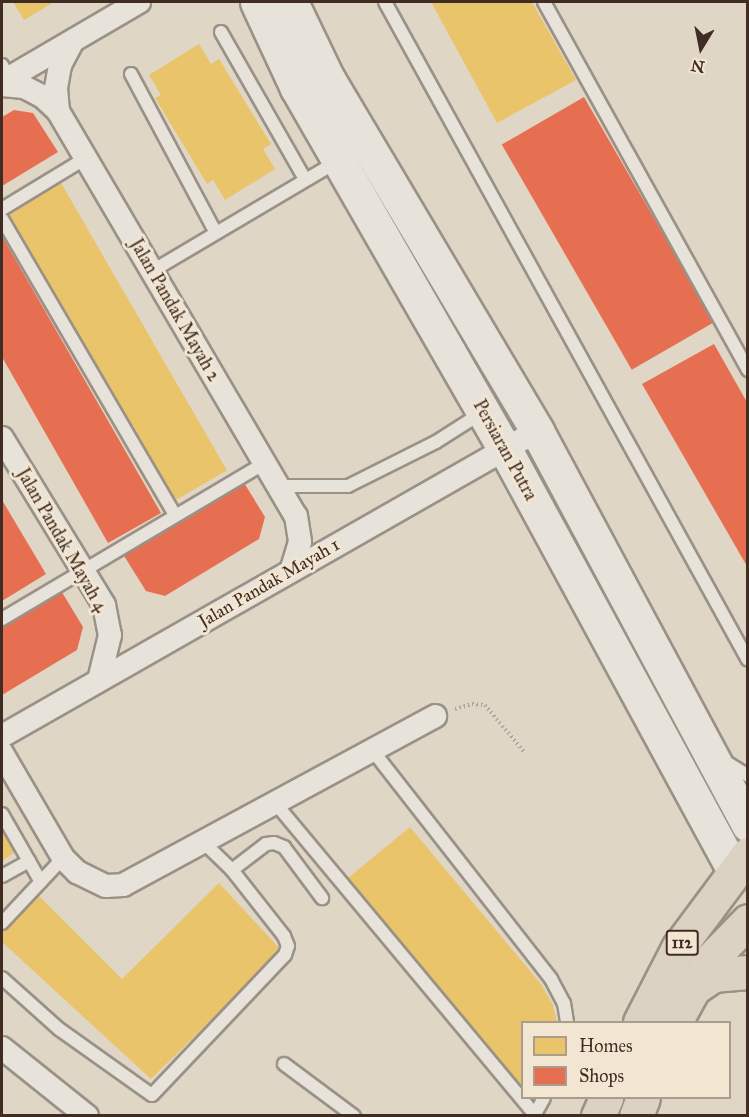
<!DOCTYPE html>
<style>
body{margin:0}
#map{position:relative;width:749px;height:1117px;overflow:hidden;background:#e0d6c6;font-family:"IM FELL Great Primer",serif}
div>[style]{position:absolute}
.homes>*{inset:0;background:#e9c46a;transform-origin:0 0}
.shops>*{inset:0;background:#e76f51;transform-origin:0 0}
.path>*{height:4px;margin-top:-2px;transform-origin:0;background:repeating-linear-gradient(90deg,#aaa59d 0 1.5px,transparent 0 4.5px)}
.roads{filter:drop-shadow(2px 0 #9a9187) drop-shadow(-2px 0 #9a9187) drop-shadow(0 2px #9a9187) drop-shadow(0 -2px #9a9187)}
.lane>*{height:12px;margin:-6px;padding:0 6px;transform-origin:6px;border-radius:6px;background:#e7e2da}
.street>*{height:22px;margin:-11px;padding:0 11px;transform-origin:11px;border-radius:11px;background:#e7e2da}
.secondary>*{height:33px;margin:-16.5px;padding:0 16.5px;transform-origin:16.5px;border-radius:16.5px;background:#e7e2da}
.primary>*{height:33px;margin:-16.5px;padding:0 16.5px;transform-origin:16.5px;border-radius:16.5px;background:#dbd2c4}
span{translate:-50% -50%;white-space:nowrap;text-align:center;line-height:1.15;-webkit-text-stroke:6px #f2e6d3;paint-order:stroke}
.shield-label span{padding:2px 4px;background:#f2e6d3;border:2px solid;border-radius:4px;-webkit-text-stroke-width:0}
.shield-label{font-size:16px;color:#402c22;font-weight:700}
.street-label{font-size:18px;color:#402c22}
.frame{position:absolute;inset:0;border:3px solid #402c22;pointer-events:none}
.legend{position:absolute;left:521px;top:1021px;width:210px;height:78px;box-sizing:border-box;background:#f2e6d3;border:2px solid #ab9c8c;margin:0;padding:8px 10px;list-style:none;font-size:18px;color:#402c22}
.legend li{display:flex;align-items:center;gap:12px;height:30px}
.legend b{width:30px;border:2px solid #ab9c8c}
.north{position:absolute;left:671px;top:18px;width:60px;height:60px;-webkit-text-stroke:4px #f2e6d3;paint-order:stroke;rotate:190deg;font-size:16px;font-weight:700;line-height:24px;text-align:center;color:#402c22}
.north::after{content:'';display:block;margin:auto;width:21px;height:27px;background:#402c22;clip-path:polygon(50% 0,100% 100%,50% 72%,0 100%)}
</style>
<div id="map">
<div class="homes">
<i style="clip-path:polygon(13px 2px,54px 2px,24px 20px)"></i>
<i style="clip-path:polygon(431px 2px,532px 2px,576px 80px,497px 123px)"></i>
<i style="clip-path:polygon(199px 44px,211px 64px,219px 59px,271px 144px,263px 149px,275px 169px,225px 200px,213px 180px,207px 184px,155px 98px,161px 95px,149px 75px)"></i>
<i style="left:61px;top:183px;width:332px;height:61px;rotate:60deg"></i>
<i style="clip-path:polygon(2px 827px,17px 851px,2px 861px)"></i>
<i style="clip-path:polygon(410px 827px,541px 984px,553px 1005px,557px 1022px,522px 1022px,522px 1087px,348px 878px)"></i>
<i style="clip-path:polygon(219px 883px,282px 951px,151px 1079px,2px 942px,2px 932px,37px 894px,122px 979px)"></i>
</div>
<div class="shops">
<i style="left:584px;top:97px;width:260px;height:95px;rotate:60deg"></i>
<i style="clip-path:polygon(14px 110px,33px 113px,58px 152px,2px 186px,2px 117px)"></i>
<i style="clip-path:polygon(2px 236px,161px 513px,108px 543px,2px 357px)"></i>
<i style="clip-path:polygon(714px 344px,748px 404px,748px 568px,642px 384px)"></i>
<i style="clip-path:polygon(241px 478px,265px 517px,259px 539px,165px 596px,146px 591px,121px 551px)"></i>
<i style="clip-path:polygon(2px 500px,46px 574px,2px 601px)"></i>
<i style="clip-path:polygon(60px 589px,83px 627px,77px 650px,2px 695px,2px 624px)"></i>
</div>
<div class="path">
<i style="left:455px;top:709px;width:18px;rotate:-16deg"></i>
<i style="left:472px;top:704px;width:13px;rotate:4deg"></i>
<i style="left:485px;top:705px;width:62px;rotate:50.2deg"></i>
</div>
<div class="roads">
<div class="lane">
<i style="left:385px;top:2px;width:751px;rotate:61.12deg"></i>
<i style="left:544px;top:2px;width:421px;rotate:61deg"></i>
<i style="left:221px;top:32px;width:169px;rotate:60.3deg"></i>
<i style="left:2px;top:65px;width:15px;rotate:62deg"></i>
<i style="left:131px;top:74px;width:180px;rotate:61.9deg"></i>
<i style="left:2px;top:209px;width:98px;rotate:-31.3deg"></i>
<i style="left:2px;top:219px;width:343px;rotate:59.7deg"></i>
<i style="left:152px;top:271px;width:216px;rotate:-30.6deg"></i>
<i style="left:278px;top:486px;width:70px"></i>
<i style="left:348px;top:486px;width:98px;rotate:-26.6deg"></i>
<i style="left:436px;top:442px;width:56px;rotate:-32.6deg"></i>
<i style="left:2px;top:619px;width:306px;rotate:-30.7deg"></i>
<i style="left:373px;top:751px;width:289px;rotate:52deg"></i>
<i style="left:551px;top:979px;width:27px;rotate:62deg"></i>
<i style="left:564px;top:1003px;width:19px;rotate:81deg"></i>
<i style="left:726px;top:762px;width:26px;rotate:32deg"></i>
<i style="left:276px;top:804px;width:406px;rotate:50.2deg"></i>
<i style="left:2px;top:814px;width:78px;rotate:60.2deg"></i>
<i style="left:232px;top:870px;width:43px;rotate:-37.4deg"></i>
<i style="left:266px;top:844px;width:8px;rotate:-7deg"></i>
<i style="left:274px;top:843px;width:11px;rotate:22deg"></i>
<i style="left:284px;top:847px;width:64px;rotate:53.3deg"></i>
<i style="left:2px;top:876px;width:31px;rotate:-29deg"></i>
<i style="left:2px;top:923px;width:89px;rotate:-46.8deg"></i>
<i style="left:2px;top:978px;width:76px;rotate:41.8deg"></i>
<i style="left:59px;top:1029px;width:114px;rotate:35.4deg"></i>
<i style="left:152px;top:1095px;width:193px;rotate:-46.5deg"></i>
<i style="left:285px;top:955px;width:9px;rotate:-72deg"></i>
<i style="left:288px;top:946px;width:11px;rotate:-112deg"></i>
<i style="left:284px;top:936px;width:84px;rotate:-128.2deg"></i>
<i style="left:232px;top:870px;width:37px;rotate:-136deg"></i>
<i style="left:284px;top:1064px;width:87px;rotate:36.6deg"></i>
<i style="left:535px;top:1114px;width:18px;rotate:-61deg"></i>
</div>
<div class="street">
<i style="left:2px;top:82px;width:159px;rotate:-30.3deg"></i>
<i style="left:2px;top:85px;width:22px;rotate:5deg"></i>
<i style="left:24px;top:87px;width:20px;rotate:27deg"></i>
<i style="left:42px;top:96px;width:22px;rotate:43deg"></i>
<i style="left:58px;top:111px;width:470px;rotate:59.6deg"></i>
<i style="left:296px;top:516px;width:26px;rotate:81deg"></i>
<i style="left:300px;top:542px;width:30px;rotate:107deg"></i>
<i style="left:58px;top:111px;width:23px;rotate:-95deg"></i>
<i style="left:56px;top:88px;width:23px;rotate:-80deg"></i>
<i style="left:60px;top:65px;width:27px;rotate:-62deg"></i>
<i style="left:2px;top:438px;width:196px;rotate:58.6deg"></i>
<i style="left:104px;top:605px;width:31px;rotate:79deg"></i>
<i style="left:110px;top:635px;width:46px;rotate:103.7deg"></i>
<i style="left:2px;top:736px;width:616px;rotate:-29.69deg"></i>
<i style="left:2px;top:753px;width:121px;rotate:59.8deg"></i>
<i style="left:63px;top:858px;width:20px;rotate:45deg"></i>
<i style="left:77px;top:872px;width:32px;rotate:26deg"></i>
<i style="left:106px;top:886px;width:17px;rotate:-3deg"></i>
<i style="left:123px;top:885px;width:355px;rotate:-28.4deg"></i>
<i style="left:2px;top:1048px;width:109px;rotate:38.7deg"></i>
</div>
<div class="secondary">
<i style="left:257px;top:2px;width:95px;rotate:65.1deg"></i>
<i style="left:297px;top:88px;width:417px;rotate:60.1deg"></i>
<i style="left:505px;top:449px;width:479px;rotate:61.5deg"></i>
<i style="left:291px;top:2px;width:83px;rotate:64.4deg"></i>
<i style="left:327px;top:77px;width:412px;rotate:59.3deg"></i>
<i style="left:537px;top:431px;width:447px;rotate:61.8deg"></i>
</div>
<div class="primary">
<i style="left:691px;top:990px;width:27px;rotate:-34deg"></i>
<i style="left:713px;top:975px;width:35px;rotate:-5deg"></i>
<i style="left:640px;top:1022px;width:83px;rotate:-62.8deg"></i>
<i style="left:678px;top:948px;width:117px;rotate:-53.3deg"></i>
<i style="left:675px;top:1022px;width:68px;rotate:-61.2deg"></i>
<i style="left:708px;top:962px;width:57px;rotate:-45.7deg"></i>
<i style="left:598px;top:1116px;width:20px;rotate:-66deg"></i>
<i style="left:636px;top:1116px;width:19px;rotate:-69deg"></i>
</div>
</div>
<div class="shield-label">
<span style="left:682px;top:943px">112</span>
</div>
<div class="street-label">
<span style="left:175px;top:310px;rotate:60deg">Jalan Pandak Mayah 2</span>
<span style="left:505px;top:450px;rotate:61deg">Persiaran Putra</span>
<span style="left:62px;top:540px;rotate:60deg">Jalan Pandak Mayah 4</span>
<span style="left:269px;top:583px;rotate:-30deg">Jalan Pandak Mayah 1</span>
</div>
<div class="frame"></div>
<ul class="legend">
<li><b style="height:16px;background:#e9c46a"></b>Homes</li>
<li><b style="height:16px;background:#e76f51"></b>Shops</li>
</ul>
<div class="north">N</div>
</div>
